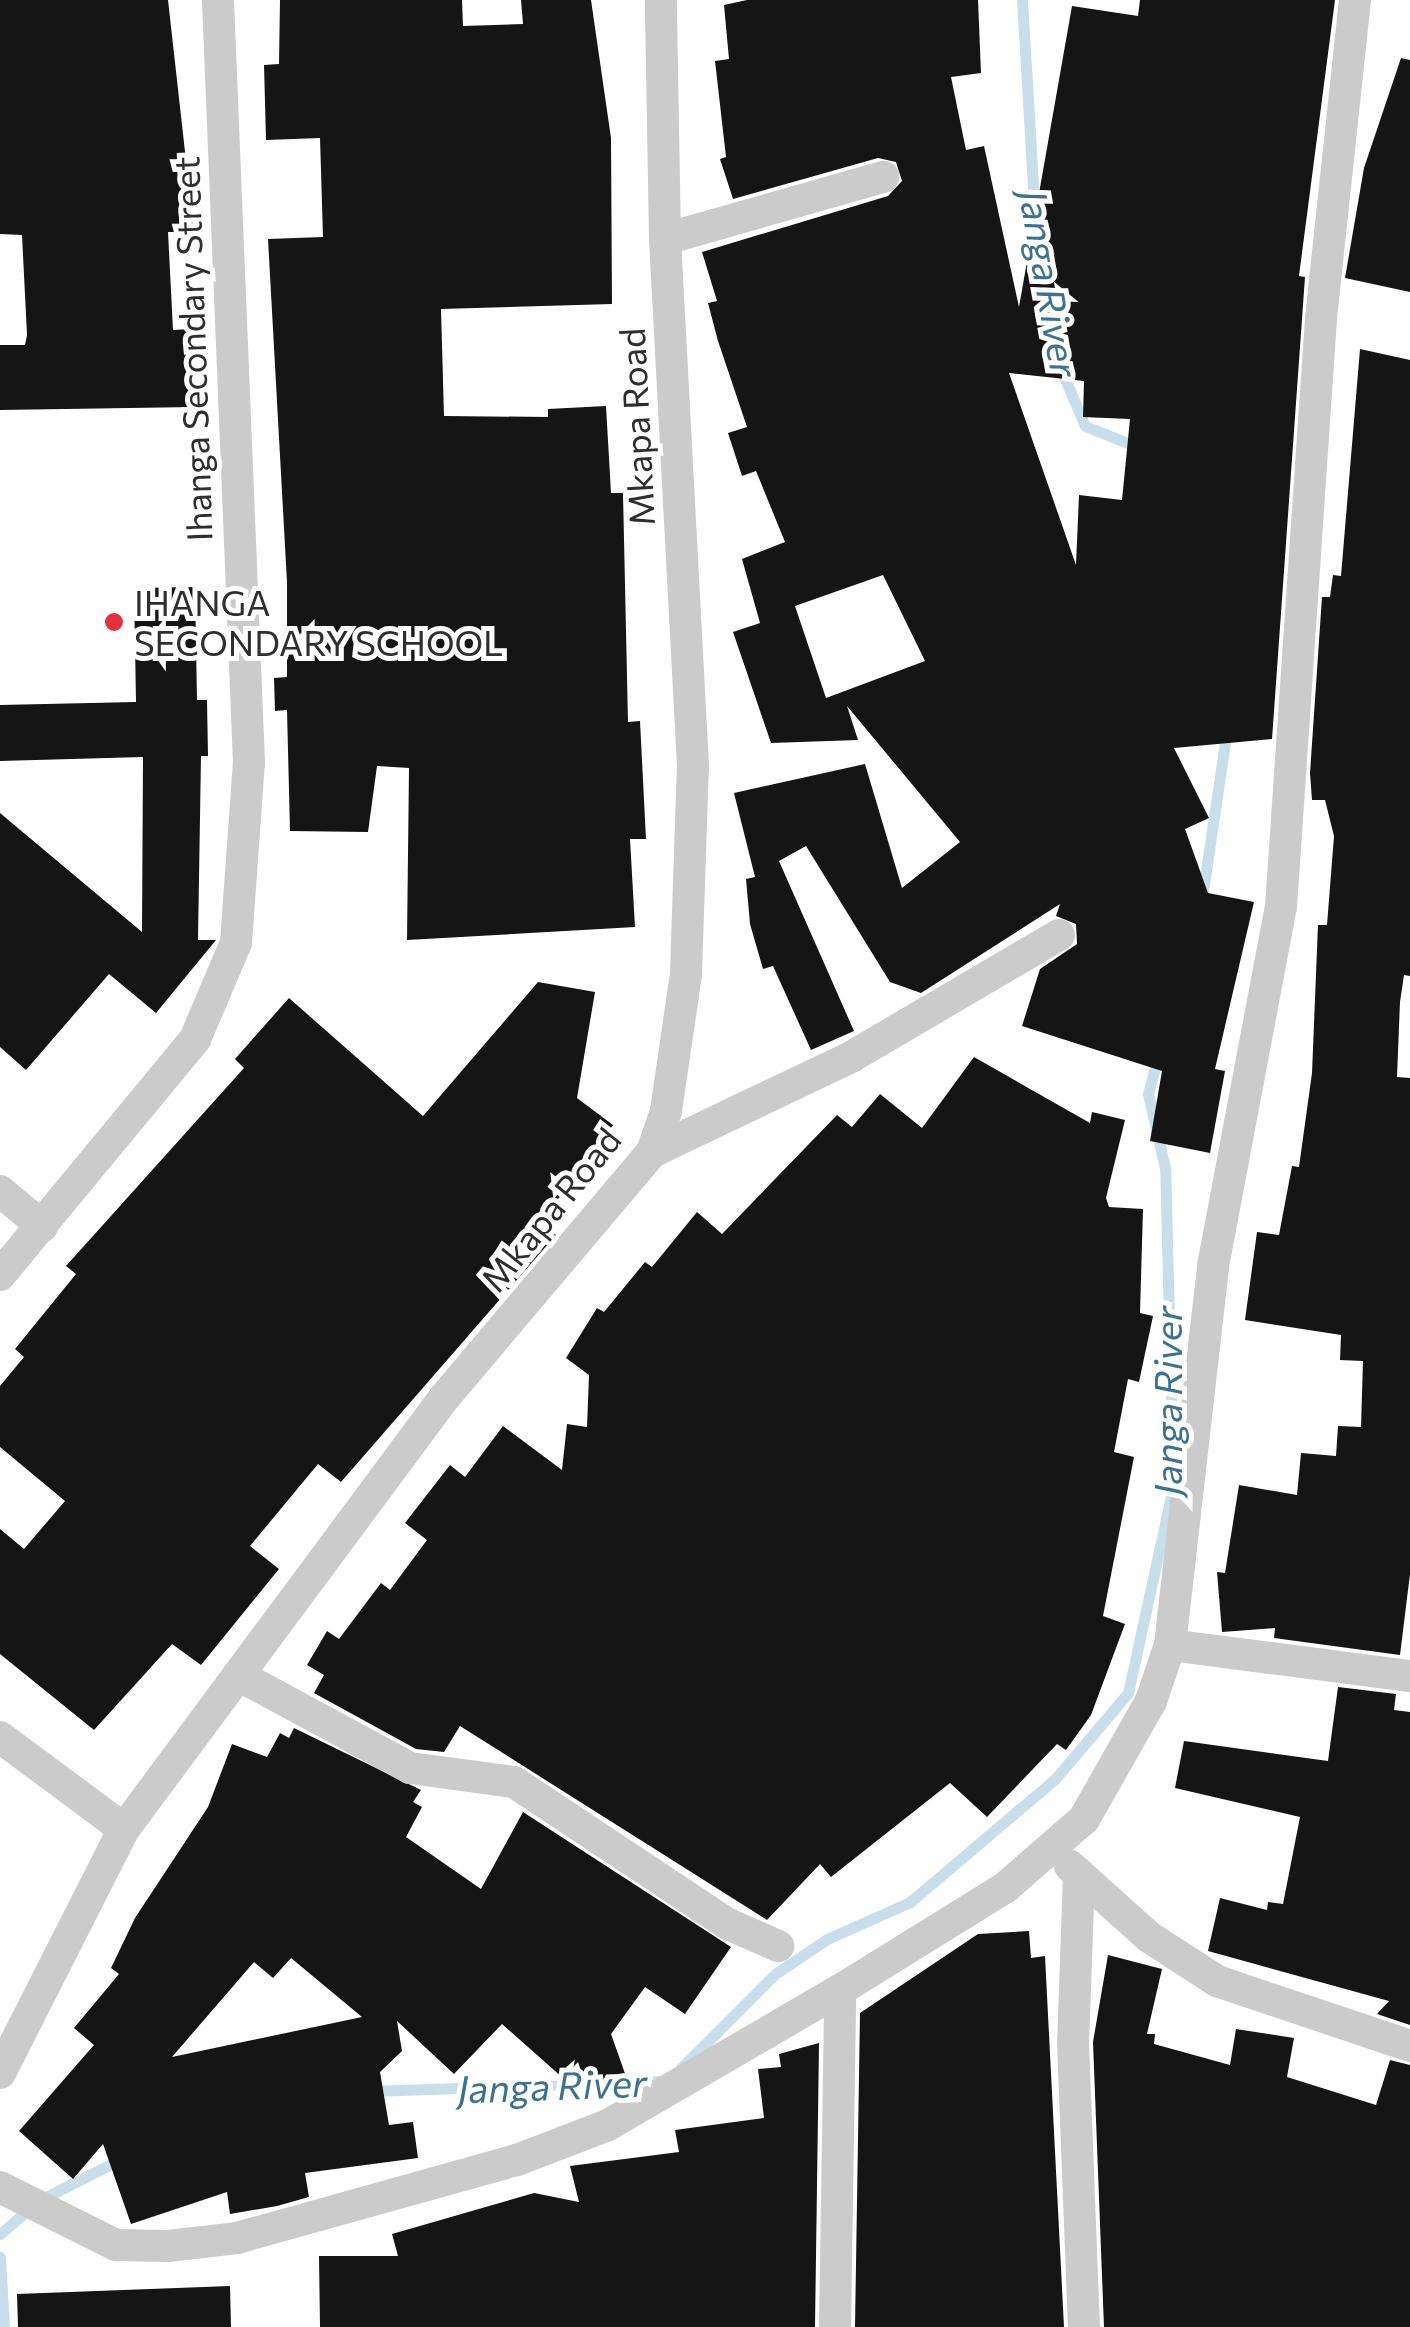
<!DOCTYPE html>
<style>
body{margin:0}
#map{position:relative;width:1410px;height:2327px;overflow:hidden;background:#fff;font-family:Commissioner,sans-serif}
div>[style]{position:absolute}
.stream>*{height:11px;margin:-5.5px;padding:0 5.5px;transform-origin:5.5px;border-radius:5.5px;background:#c8deeb}
.building>*{inset:0;background:#151515}
.minor>*{height:32px;margin:-16px;padding:0 16px;transform-origin:16px;border-radius:16px;background:#cbcbcb}
.dots>*{width:28px;height:28px;translate:-50% -50%;box-sizing:border-box;border:5px solid #fff;border-radius:50%}
span{translate:-50% -50%;white-space:nowrap;text-align:center;line-height:1.15;-webkit-text-stroke:10px #fff;paint-order:stroke}
.street-label{font-size:35px;color:#2e2e2e}
.poi-label{font-size:35px;color:#2e2e2e}
.left{translate:0 -50%;text-align:left}
.water-label{font-size:38px;color:#3c7190;font-style:italic}
</style>
<div id="map">
<div class="stream">
<i style="left:1022px;top:0;width:233px;rotate:86.6deg"></i>
<i style="left:1059px;top:365px;width:66px;rotate:66.9deg"></i>
<i style="left:1085px;top:426px;width:59px;rotate:21.8deg"></i>
<i style="left:1202px;top:898px;width:172px;rotate:-81.6deg"></i>
<i style="left:681px;top:2068px;width:133px;rotate:-45deg"></i>
<i style="left:775px;top:1974px;width:63px;rotate:-33.9deg"></i>
<i style="left:827px;top:1939px;width:91px;rotate:-24deg"></i>
<i style="left:910px;top:1902px;width:190px;rotate:-40.3deg"></i>
<i style="left:1055px;top:1779px;width:113px;rotate:-49.7deg"></i>
<i style="left:1128px;top:1693px;width:212px;rotate:-77.7deg"></i>
<i style="left:1173px;top:1486px;width:318px;rotate:-91.4deg"></i>
<i style="left:1165px;top:1168px;width:76px;rotate:-102.9deg"></i>
<i style="left:1148px;top:1094px;width:40px;rotate:-75.6deg"></i>
<i style="left:616px;top:2083px;width:46px;rotate:-2.5deg"></i>
<i style="left:371px;top:2091px;width:226px;rotate:-2deg"></i>
<i style="left:0;top:2234px;width:50px;rotate:-41deg"></i>
<i style="left:38px;top:2201px;width:95px;rotate:-26.8deg"></i>
<i style="left:0;top:2257px;width:70px;rotate:86.7deg"></i>
</div>
<div class="building">
<i style="clip-path:polygon(0 0,168px 0,194px 232px,168px 232px,173px 330px,191px 329px,194px 407px,0 410px,0 345px,25px 345px,27px 335px,22px 235px,0 234px)"></i>
<i style="clip-path:polygon(280px 0,462px 0,463px 26px,523px 24px,521px 0,591px 0,611px 138px,612px 304px,441px 309px,444px 416px,548px 417px,548px 409px,606px 406px,611px 493px,623px 493px,628px 722px,640px 721px,646px 839px,630px 839px,635px 927px,407px 940px,409px 768px,377px 766px,368px 832px,290px 831px,287px 710px,275px 711px,274px 678px,287px 677px,287px 582px,268px 239px,323px 237px,320px 138px,266px 140px,264px 65px,279px 64px)"></i>
<i style="clip-path:polygon(evenodd,747px 0,978px 0,981px 73px,951px 77px,966px 150px,984px 146px,1019px 307px,1072px 6px,1138px 16px,1140px 0,1335px 0,1299px 276px,1305px 277px,1272px 739px,1174px 748px,1209px 818px,1185px 829px,1208px 893px,1254px 902px,1215px 1069px,1225px 1071px,1210px 1153px,1150px 1141px,1162px 1071px,1022px 1026px,1040px 969px,1077px 944px,1076px 924px,1056px 916px,1060px 904px,921px 993px,890px 982px,806px 846px,779px 861px,854px 1031px,811px 1050px,773px 966px,763px 969px,750px 924px,746px 879px,755px 877px,734px 793px,865px 764px,902px 888px,960px 842px,847px 706px,858px 740px,771px 743px,733px 632px,760px 623px,742px 559px,785px 542px,756px 471px,742px 476px,728px 433px,747px 427px,718px 341px,708px 303px,717px 301px,702px 252px,888px 196px,902px 181px,896px 162px,878px 158px,733px 199px,720px 159px,726px 157px,715px 61px,729px 59px,724px 5px,747px 0,1009px 373px,1084px 381px,1083px 417px,1130px 419px,1122px 500px,1079px 495px,1076px 565px,1009px 373px,747px 0,883px 575px,925px 661px,826px 698px,795px 606px,883px 575px)"></i>
<i style="clip-path:polygon(1401px 58px,1410px 60px,1410px 292px,1345px 278px,1364px 168px)"></i>
<i style="clip-path:polygon(1360px 349px,1410px 360px,1410px 976px,1404px 975px,1400px 1002px,1397px 1077px,1410px 1078px,1410px 1574px,1400px 1655px,1274px 1638px,1275px 1628px,1222px 1632px,1217px 1572px,1225px 1573px,1239px 1485px,1297px 1495px,1301px 1453px,1336px 1456px,1338px 1426px,1361px 1427px,1363px 1361px,1340px 1360px,1341px 1335px,1245px 1320px,1257px 1232px,1279px 1235px,1292px 1166px,1299px 1167px,1312px 1073px,1318px 925px,1327px 925px,1334px 836px,1325px 800px,1312px 800px,1310px 773px,1322px 597px,1330px 597px,1333px 575px,1341px 576px)"></i>
<i style="clip-path:polygon(195px 587px,197px 700px,207px 700px,208px 756px,201px 756px,198px 940px,216px 940px,156px 1013px,109px 974px,26px 1070px,0 1047px,0 813px,142px 932px,143px 757px,0 761px,0 705px,136px 702px,134px 588px)"></i>
<i style="clip-path:polygon(538px 982px,595px 992px,577px 1098px,613px 1125px,541px 1222px,556px 1235px,341px 1482px,318px 1464px,250px 1546px,279px 1569px,201px 1665px,172px 1644px,94px 1730px,0 1654px,0 1529px,24px 1549px,65px 1501px,0 1447px,0 1386px,24px 1357px,15px 1349px,76px 1274px,66px 1266px,244px 1068px,235px 1059px,289px 998px,423px 1116px)"></i>
<i style="clip-path:polygon(974px 1057px,1090px 1123px,1092px 1112px,1125px 1120px,1106px 1198px,1109px 1207px,1143px 1209px,1140px 1313px,1153px 1316px,1139px 1382px,1128px 1379px,1114px 1452px,1134px 1457px,1103px 1616px,1125px 1624px,1091px 1715px,1066px 1750px,1057px 1744px,987px 1817px,950px 1783px,831px 1877px,820px 1864px,767px 1920px,460px 1726px,444px 1752px,416px 1749px,314px 1693px,324px 1675px,307px 1665px,327px 1631px,339px 1639px,381px 1583px,390px 1590px,427px 1540px,405px 1523px,450px 1465px,465px 1477px,503px 1426px,562px 1470px,567px 1424px,587px 1427px,589px 1375px,566px 1358px,597px 1308px,604px 1312px,645px 1262px,652px 1267px,697px 1212px,722px 1234px,837px 1115px,852px 1127px,880px 1094px,922px 1128px)"></i>
<i style="clip-path:polygon(1338px 1687px,1396px 1694px,1394px 1710px,1410px 1712px,1410px 2025px,1377px 2014px,1389px 2001px,1208px 1951px,1220px 1898px,1267px 1910px,1268px 1902px,1283px 1904px,1300px 1817px,1175px 1788px,1184px 1741px,1328px 1761px)"></i>
<i style="clip-path:polygon(evenodd,294px 1728px,421px 1790px,413px 1802px,422px 1807px,406px 1837px,481px 1889px,523px 1812px,731px 1947px,685px 2014px,645px 1987px,611px 2034px,628px 2082px,589px 2095px,578px 2062px,563px 2078px,502px 2024px,454px 2074px,397px 2021px,402px 2051px,380px 2072px,389px 2125px,413px 2122px,418px 2158px,305px 2173px,309px 2197px,277px 2206px,230px 2214px,227px 2192px,131px 2224px,103px 2144px,73px 2179px,19px 2131px,94px 2045px,74px 2028px,119px 1974px,111px 1968px,135px 1918px,208px 1807px,232px 1744px,267px 1757px,280px 1733px,289px 1738px,294px 1728px,291px 1958px,362px 2017px,172px 2057px,254px 1962px,273px 1978px,291px 1958px)"></i>
<i style="clip-path:polygon(1029px 1931px,1031px 1958px,1045px 1956px,1064px 2327px,855px 2327px,860px 2013px,978px 1934px)"></i>
<i style="clip-path:polygon(1108px 1955px,1162px 1969px,1147px 2034px,1155px 2034px,1154px 2044px,1230px 2065px,1236px 2029px,1294px 2038px,1287px 2077px,1376px 2105px,1390px 2060px,1410px 2065px,1410px 2327px,1104px 2327px,1093px 2042px)"></i>
<i style="clip-path:polygon(819px 2043px,815px 2327px,320px 2327px,319px 2256px,398px 2256px,392px 2234px,534px 2193px,579px 2202px,570px 2166px,679px 2152px,675px 2130px,764px 2118px,758px 2069px,781px 2067px,779px 2054px)"></i>
<i style="clip-path:polygon(230px 2286px,231px 2327px,18px 2327px,17px 2294px)"></i>
</div>
<div class="minor">
<i style="left:665px;top:239px;width:227px;rotate:-15.9deg"></i>
<i style="left:652px;top:1152px;width:221px;rotate:-25.5deg"></i>
<i style="left:851px;top:1057px;width:241px;rotate:-30.4deg"></i>
<i style="left:0;top:1191px;width:55px;rotate:39.8deg"></i>
<i style="left:0;top:1275px;width:306px;rotate:-50.4deg"></i>
<i style="left:195px;top:1039px;width:104px;rotate:-66.9deg"></i>
<i style="left:236px;top:943px;width:180px;rotate:-85.9deg"></i>
<i style="left:249px;top:763px;width:764px;rotate:-92.33deg"></i>
<i style="left:1170px;top:1645px;width:242px;rotate:7.4deg"></i>
<i style="left:238px;top:1675px;width:196px;rotate:28.4deg"></i>
<i style="left:410px;top:1768px;width:105px;rotate:7.7deg"></i>
<i style="left:514px;top:1782px;width:257px;rotate:33.6deg"></i>
<i style="left:728px;top:1924px;width:55px;rotate:23.7deg"></i>
<i style="left:0;top:1737px;width:154px;rotate:36.6deg"></i>
<i style="left:1070px;top:1866px;width:106px;rotate:41.9deg"></i>
<i style="left:1149px;top:1937px;width:81px;rotate:32.9deg"></i>
<i style="left:1217px;top:1981px;width:204px;rotate:18.6deg"></i>
<i style="left:1079px;top:1874px;width:168px;rotate:92deg"></i>
<i style="left:1073px;top:2042px;width:285px;rotate:87.8deg"></i>
<i style="left:0;top:2073px;width:274px;rotate:-63.1deg"></i>
<i style="left:124px;top:1829px;width:537px;rotate:-53.41deg"></i>
<i style="left:444px;top:1398px;width:322px;rotate:-49.8deg"></i>
<i style="left:652px;top:1152px;width:43px;rotate:-71.1deg"></i>
<i style="left:666px;top:1111px;width:138px;rotate:-81.7deg"></i>
<i style="left:686px;top:974px;width:208px;rotate:-88.1deg"></i>
<i style="left:693px;top:766px;width:528px;rotate:-93.04deg"></i>
<i style="left:665px;top:239px;width:239px;rotate:-91deg"></i>
<i style="left:0;top:2187px;width:130px;rotate:26.6deg"></i>
<i style="left:116px;top:2245px;width:52px;rotate:1.1deg"></i>
<i style="left:168px;top:2246px;width:69px;rotate:-6.6deg"></i>
<i style="left:237px;top:2238px;width:291px;rotate:-15.6deg"></i>
<i style="left:517px;top:2160px;width:97px;rotate:-21deg"></i>
<i style="left:608px;top:2125px;width:268px;rotate:-30.2deg"></i>
<i style="left:840px;top:1990px;width:195px;rotate:-31.8deg"></i>
<i style="left:1006px;top:1887px;width:103px;rotate:-41.1deg"></i>
<i style="left:1084px;top:1819px;width:136px;rotate:-60.4deg"></i>
<i style="left:1151px;top:1701px;width:59px;rotate:-71.3deg"></i>
<i style="left:1170px;top:1645px;width:381px;rotate:-83.5deg"></i>
<i style="left:1213px;top:1266px;width:365px;rotate:-79.3deg"></i>
<i style="left:1281px;top:907px;width:590px;rotate:-86.11deg"></i>
<i style="left:1321px;top:318px;width:320px;rotate:-83.9deg"></i>
<i style="left:835px;top:2327px;width:337px;rotate:-89.1deg"></i>
</div>
<div class="dots">
<i style="left:114px;top:622px;background:#e53041"></i>
</div>
<div class="street-label">
<span style="left:192px;top:349px;rotate:-92deg">Ihanga Secondary Street</span>
<span style="left:636px;top:427px;rotate:-93deg">Mkapa Road</span>
<span style="left:550px;top:1209px;rotate:-51deg">Mkapa Road</span>
</div>
<div class="poi-label">
<span class="left" style="left:134px;top:622px">IHANGA<br>SECONDARY SCHOOL</span>
</div>
<div class="water-label">
<span style="left:1050px;top:283px;rotate:80deg">Janga River</span>
<span style="left:1167px;top:1401px;rotate:-90deg">Janga River</span>
<span style="left:552px;top:2085px;rotate:-2deg">Janga River</span>
</div>
</div>
